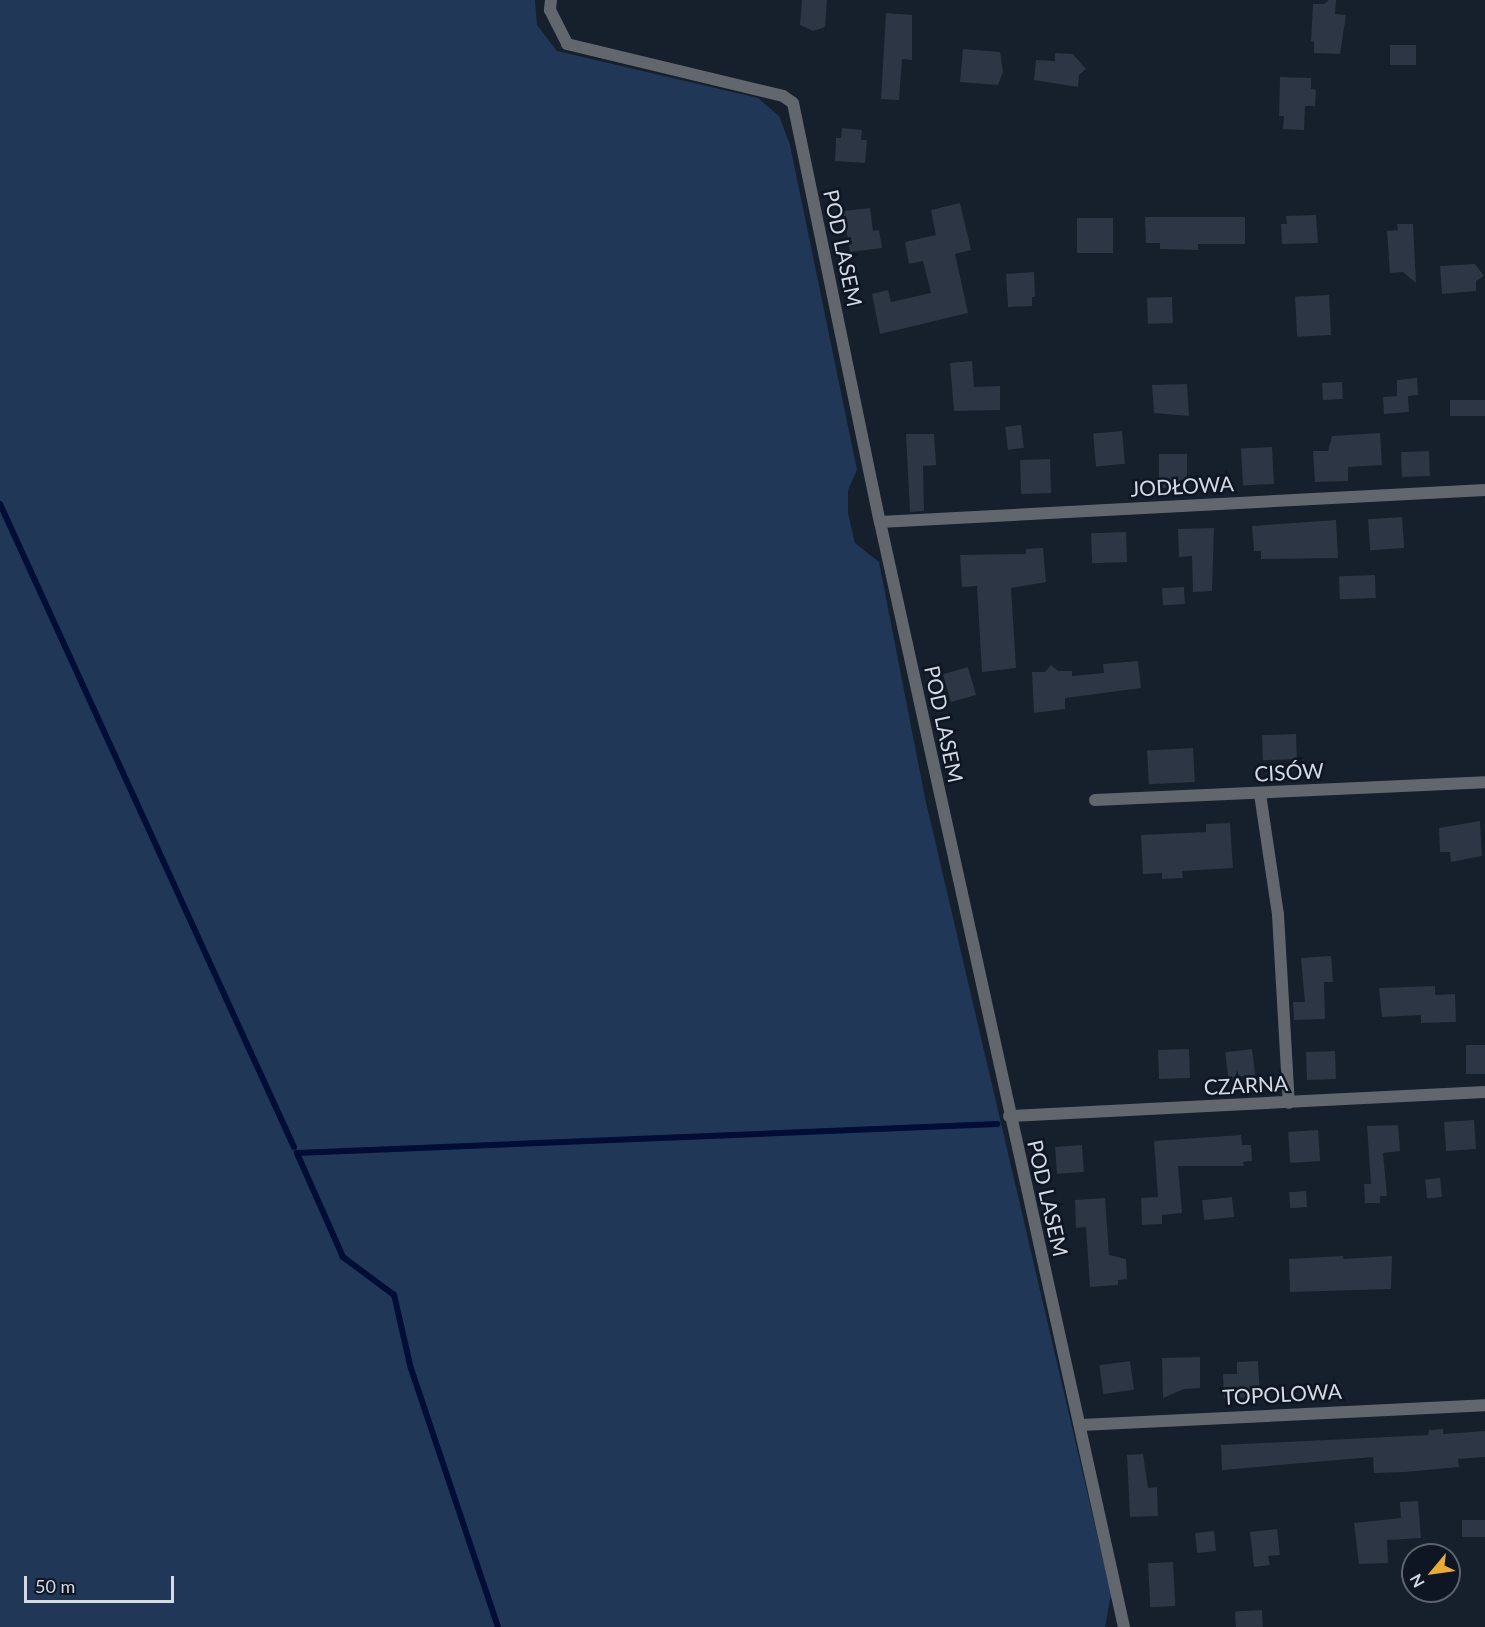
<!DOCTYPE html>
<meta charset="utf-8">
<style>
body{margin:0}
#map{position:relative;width:1485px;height:1627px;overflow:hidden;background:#161f2c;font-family:Lato,sans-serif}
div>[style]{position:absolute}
.green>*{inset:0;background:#203758}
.stream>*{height:6px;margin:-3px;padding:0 3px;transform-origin:3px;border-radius:3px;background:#000d34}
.building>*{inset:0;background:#2c3644;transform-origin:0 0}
.street>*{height:12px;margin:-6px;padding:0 6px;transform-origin:6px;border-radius:6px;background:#62676e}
span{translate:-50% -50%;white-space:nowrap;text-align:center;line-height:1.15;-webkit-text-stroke:5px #0d1622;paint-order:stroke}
.street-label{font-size:21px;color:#d4dae3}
.north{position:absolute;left:1401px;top:1543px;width:60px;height:60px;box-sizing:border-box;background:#0d1622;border:2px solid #5d646f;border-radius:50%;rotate:241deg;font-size:16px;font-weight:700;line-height:24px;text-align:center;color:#d4dae3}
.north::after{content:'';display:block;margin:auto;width:21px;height:27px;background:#eaaa38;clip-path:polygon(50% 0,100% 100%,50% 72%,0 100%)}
.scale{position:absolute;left:24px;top:1576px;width:150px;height:27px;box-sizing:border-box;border:3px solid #d4dae3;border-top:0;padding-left:8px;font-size:18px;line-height:21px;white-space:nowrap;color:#d4dae3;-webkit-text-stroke:4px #0d1622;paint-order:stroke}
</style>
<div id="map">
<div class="green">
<i style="clip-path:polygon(0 0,535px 0,537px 25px,557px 51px,758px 98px,779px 116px,790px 145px,857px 470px,848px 490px,848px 513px,855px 543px,879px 562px,925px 798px,1111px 1594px,1105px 1627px,0 1627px)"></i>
</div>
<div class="stream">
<i style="left:0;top:504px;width:707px;rotate:65.43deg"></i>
<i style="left:498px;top:1627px;width:272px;rotate:-108.6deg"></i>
<i style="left:411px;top:1369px;width:76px;rotate:-102.9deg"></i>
<i style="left:394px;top:1295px;width:64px;rotate:-143.3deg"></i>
<i style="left:343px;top:1257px;width:114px;rotate:-113.9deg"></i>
<i style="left:297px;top:1153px;width:701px;rotate:-2.37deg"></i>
</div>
<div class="building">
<i style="clip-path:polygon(802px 0,827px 0,825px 27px,813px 31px,800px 25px)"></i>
<i style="clip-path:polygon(1329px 0,1336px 0,1335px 14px,1346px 15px,1340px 54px,1314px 53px,1314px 42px,1311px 41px,1313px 4px,1324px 4px)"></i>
<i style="clip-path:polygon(886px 13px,912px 15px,912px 60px,902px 59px,899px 100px,881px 99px)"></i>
<i style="left:1390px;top:45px;width:26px;height:20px"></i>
<i style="clip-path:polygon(963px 49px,1000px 52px,1003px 72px,998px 85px,960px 82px)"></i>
<i style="clip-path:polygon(1055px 53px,1073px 54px,1086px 69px,1079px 75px,1078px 87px,1034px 80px,1036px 60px,1055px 61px)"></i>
<i style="clip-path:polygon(1280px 77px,1311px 78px,1311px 89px,1316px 90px,1315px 106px,1305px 106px,1304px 130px,1283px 129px,1284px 116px,1279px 116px)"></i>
<i style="clip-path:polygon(842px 128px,862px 130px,861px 140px,867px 140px,865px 163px,835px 161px,836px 138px,841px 138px)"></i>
<i style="clip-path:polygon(960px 203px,971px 250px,955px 254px,968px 313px,880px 334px,872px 294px,888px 290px,891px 302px,931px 293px,923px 261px,909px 264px,905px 242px,936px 235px,931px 210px)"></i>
<i style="clip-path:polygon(870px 208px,873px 231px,879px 230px,882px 248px,850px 252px,843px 211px)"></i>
<i style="clip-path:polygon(1316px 215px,1318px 243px,1282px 244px,1281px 224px,1287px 224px,1286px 216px)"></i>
<i style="clip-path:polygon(1145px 217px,1245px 217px,1245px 244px,1198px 244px,1198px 250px,1160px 249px,1160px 243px,1146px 243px)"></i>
<i style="left:1077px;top:218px;width:36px;height:35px"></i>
<i style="clip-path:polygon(1397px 224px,1413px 224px,1416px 283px,1403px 272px,1390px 273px,1387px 231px,1398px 230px)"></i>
<i style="clip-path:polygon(1475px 264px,1484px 276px,1476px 281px,1476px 291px,1442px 294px,1440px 266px)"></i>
<i style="clip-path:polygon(1034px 272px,1035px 297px,1032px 297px,1032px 306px,1008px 307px,1006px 274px)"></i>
<i style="left:1329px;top:295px;width:40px;height:34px;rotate:87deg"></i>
<i style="left:1172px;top:297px;width:26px;height:25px;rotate:88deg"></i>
<i style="clip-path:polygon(972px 361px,974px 387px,1000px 386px,1000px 410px,954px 411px,950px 363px)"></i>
<i style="clip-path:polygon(1417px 378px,1418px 395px,1408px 396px,1409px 412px,1384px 414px,1383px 397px,1397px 396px,1397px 380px)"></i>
<i style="left:1342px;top:382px;width:17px;height:20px;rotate:87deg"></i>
<i style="clip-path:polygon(1187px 384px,1189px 416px,1154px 413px,1152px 385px)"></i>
<i style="left:1485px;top:400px;width:16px;height:35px;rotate:90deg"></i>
<i style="left:1021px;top:425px;width:23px;height:16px;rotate:83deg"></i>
<i style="left:1122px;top:431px;width:33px;height:29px;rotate:85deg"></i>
<i style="clip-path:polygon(1380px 433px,1382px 465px,1348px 467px,1348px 481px,1315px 482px,1313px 451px,1328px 451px,1332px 436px)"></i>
<i style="clip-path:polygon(906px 434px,934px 434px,936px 465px,923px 466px,924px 511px,910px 512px)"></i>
<i style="left:1272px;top:447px;width:37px;height:31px;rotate:87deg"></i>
<i style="left:1429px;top:451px;width:25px;height:28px;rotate:88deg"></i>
<i style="left:1159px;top:454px;width:28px;height:34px"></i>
<i style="left:1050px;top:459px;width:34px;height:30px;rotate:88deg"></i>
<i style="left:1402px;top:517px;width:31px;height:34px;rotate:86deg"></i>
<i style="clip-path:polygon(1336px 520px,1338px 558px,1261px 559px,1261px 551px,1254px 551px,1252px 526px)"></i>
<i style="clip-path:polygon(1214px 528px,1212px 591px,1193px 592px,1192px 556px,1179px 557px,1178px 529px)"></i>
<i style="left:1126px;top:532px;width:30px;height:35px;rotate:88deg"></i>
<i style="clip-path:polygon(1043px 548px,1046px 582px,1011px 588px,1016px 668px,982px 672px,977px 586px,962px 587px,960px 555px,1026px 554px,1026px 549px)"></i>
<i style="left:1375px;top:575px;width:23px;height:36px;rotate:88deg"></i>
<i style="left:1184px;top:587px;width:17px;height:22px;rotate:87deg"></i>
<i style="clip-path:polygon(1138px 661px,1141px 688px,1065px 698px,1065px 709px,1034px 713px,1032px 672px,1045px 672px,1051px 665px,1058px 671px,1072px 671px,1072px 676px,1104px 673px,1103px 664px)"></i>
<i style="left:968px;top:667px;width:29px;height:26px;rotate:74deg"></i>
<i style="left:1296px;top:734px;width:25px;height:34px;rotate:88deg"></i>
<i style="left:1193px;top:748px;width:34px;height:46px;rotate:87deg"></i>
<i style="clip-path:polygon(1480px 821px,1482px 856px,1451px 862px,1450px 852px,1440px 852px,1439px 828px)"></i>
<i style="clip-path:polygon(1230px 823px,1233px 868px,1182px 871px,1183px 878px,1162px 879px,1162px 873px,1143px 874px,1141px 835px,1206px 832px,1206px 824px)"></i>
<i style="clip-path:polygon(1331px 956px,1333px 982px,1324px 982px,1325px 1019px,1294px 1020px,1293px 1002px,1305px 1002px,1301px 958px)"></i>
<i style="clip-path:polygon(1435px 986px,1435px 995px,1455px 994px,1456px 1022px,1421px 1023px,1421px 1015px,1382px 1017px,1379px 988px)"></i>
<i style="left:1485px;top:1045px;width:29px;height:19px;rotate:90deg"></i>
<i style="left:1189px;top:1049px;width:29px;height:31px;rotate:88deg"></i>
<i style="left:1252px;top:1049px;width:26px;height:27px;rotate:83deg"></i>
<i style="left:1335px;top:1051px;width:28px;height:29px;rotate:88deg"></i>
<i style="left:1474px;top:1120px;width:29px;height:30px;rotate:86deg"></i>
<i style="clip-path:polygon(1398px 1125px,1400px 1151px,1383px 1153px,1387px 1196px,1380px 1196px,1380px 1203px,1365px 1203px,1364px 1184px,1371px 1184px,1367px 1126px)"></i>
<i style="left:1318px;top:1130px;width:31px;height:30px;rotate:86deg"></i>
<i style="clip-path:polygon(1241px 1135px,1242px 1145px,1251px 1145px,1252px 1161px,1243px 1162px,1244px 1166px,1178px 1166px,1182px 1213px,1162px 1215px,1162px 1224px,1142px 1225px,1141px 1198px,1158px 1197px,1154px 1141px)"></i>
<i style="left:1082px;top:1145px;width:27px;height:27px;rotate:86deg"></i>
<i style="left:1440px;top:1178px;width:19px;height:15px;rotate:84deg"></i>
<i style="left:1306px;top:1191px;width:16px;height:17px;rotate:86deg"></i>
<i style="left:1232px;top:1197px;width:20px;height:30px;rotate:84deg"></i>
<i style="clip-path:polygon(1105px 1198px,1109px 1255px,1126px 1259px,1127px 1279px,1118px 1280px,1118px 1285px,1090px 1287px,1086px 1227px,1076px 1228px,1075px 1200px)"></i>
<i style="clip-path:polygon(1343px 1256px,1343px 1259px,1392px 1256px,1391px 1289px,1290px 1292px,1289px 1259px)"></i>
<i style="clip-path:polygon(1200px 1357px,1200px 1388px,1184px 1389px,1163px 1398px,1162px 1358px)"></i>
<i style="left:1130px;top:1361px;width:29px;height:31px;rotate:82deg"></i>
<i style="clip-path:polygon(1258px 1361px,1260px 1397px,1224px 1398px,1223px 1374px,1237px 1374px,1237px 1362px)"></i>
<i style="clip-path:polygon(1443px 1429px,1443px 1434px,1485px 1431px,1485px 1457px,1458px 1459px,1459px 1467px,1405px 1472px,1374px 1473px,1373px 1457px,1222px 1470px,1221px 1445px,1428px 1435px,1429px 1430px)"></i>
<i style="clip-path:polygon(1143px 1454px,1148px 1488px,1157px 1487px,1158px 1516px,1130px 1517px,1127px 1455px)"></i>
<i style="clip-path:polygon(1418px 1501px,1421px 1538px,1387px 1540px,1388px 1563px,1359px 1564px,1354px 1523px,1401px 1518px,1400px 1502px)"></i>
<i style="left:1485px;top:1520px;width:17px;height:23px;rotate:90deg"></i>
<i style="clip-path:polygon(1277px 1529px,1280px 1555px,1268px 1556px,1270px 1565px,1254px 1567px,1250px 1532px)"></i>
<i style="left:1214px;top:1531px;width:20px;height:19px;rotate:84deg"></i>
<i style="left:1173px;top:1562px;width:44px;height:25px;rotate:87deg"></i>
<i style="left:1262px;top:1610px;width:17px;height:27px;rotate:87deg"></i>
</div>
<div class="street">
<i style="left:551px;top:0;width:10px;rotate:96deg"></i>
<i style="left:550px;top:10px;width:38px;rotate:63deg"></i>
<i style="left:567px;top:44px;width:222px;rotate:13.5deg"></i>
<i style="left:783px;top:96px;width:12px;rotate:35deg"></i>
<i style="left:793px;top:103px;width:428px;rotate:78.3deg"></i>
<i style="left:880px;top:522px;width:1132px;rotate:77.55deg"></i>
<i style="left:880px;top:522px;width:606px;rotate:-3.03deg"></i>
<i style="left:1260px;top:794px;width:122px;rotate:81.5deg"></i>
<i style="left:1278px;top:915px;width:188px;rotate:86.7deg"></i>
<i style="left:1095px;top:800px;width:390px;rotate:-2.6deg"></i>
<i style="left:1009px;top:1116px;width:477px;rotate:-2.9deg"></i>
<i style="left:1081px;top:1425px;width:404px;rotate:-2.8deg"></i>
</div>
<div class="street-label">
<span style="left:843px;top:248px;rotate:78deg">POD LASEM</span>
<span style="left:1182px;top:486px;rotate:-3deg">JODŁOWA</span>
<span style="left:944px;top:724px;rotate:78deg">POD LASEM</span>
<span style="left:1289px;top:772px;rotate:-3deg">CISÓW</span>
<span style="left:1246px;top:1085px;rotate:-3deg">CZARNA</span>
<span style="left:1048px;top:1198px;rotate:77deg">POD LASEM</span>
<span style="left:1282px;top:1394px;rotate:-3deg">TOPOLOWA</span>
</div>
<div class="north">N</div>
<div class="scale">50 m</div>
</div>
